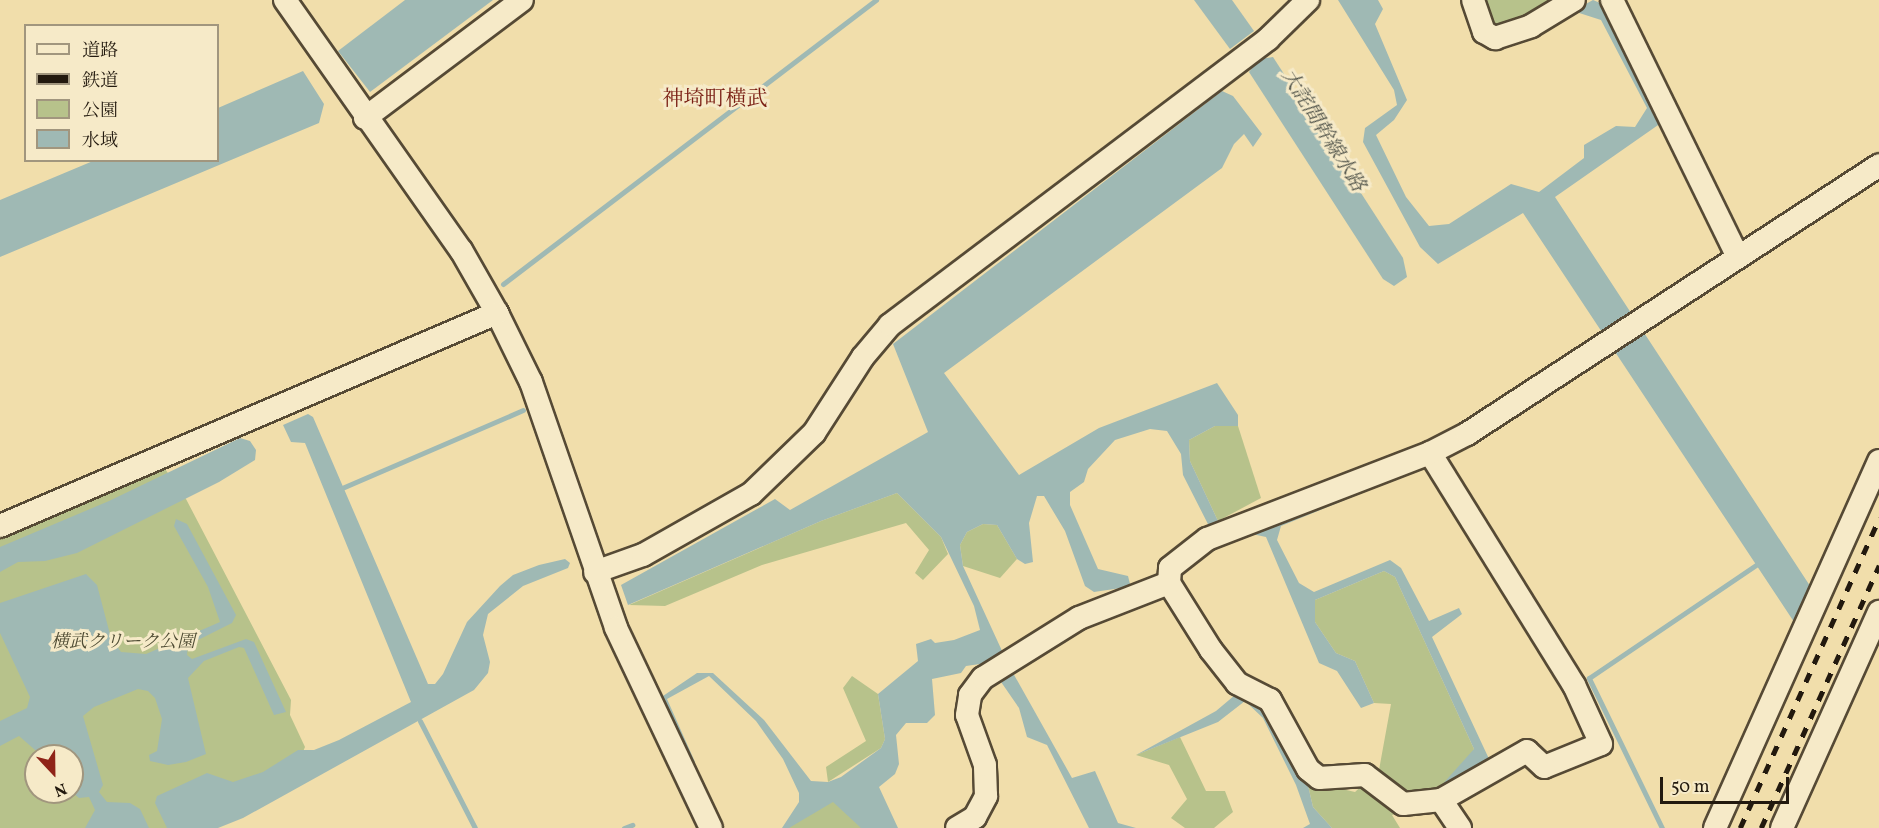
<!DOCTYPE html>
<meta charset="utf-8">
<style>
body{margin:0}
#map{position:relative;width:1879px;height:828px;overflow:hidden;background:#f1deab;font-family:Vollkorn,"Noto Serif JP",serif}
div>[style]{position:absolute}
.green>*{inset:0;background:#b7c28b}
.water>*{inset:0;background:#9fb9b4}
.stream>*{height:5px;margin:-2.5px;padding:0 2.5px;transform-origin:2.5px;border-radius:2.5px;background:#9fb9b4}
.roads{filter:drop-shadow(2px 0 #564a35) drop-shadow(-2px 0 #564a35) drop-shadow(0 2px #564a35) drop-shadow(0 -2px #564a35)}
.minor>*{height:22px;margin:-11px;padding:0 11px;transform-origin:11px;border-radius:11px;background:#f6eac8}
.rail>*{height:4.5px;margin-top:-2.25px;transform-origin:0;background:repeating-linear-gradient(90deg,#22190e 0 10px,transparent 0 20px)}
span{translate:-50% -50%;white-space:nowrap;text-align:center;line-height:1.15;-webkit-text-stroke:6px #f6eac8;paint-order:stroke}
.park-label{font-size:18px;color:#4f4c34;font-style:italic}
.water-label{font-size:20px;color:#4e5148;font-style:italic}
.quarter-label{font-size:21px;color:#7a1f14}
.legend{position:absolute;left:24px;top:24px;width:195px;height:138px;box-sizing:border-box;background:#f6eac8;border:2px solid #a1967e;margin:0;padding:8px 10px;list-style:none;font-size:18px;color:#22190e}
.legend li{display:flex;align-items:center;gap:12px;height:30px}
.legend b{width:30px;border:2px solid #a1967e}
.north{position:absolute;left:24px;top:744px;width:60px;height:60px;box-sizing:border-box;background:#f6eac8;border:2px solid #a1967e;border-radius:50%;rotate:158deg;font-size:16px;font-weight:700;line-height:24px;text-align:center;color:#22190e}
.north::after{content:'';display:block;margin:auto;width:21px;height:27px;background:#8f2418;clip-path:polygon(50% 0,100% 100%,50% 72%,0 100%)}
.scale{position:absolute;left:1660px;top:777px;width:129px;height:27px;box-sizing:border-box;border:3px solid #22190e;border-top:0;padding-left:8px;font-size:18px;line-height:21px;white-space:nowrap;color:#22190e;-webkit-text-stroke:4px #f6eac8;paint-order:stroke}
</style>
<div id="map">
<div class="green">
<i style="clip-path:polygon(1464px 0,1566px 0,1573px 11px,1488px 50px)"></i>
<i style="clip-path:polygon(1215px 426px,1238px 426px,1261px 498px,1218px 521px,1190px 461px,1189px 440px)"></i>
<i style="clip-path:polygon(evenodd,163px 466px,186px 499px,291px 700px,290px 715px,305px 747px,295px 770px,200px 828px,0 828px,0 532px,163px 466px,36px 756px,72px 756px,72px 792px,36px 792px,36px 756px)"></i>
<i style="clip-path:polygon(897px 493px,941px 537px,948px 554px,923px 580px,915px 573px,929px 550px,906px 523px,762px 565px,665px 606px,629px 605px,821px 521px)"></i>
<i style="clip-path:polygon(983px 524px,997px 525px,1017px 559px,1000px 578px,963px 566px,960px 545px,967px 532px)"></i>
<i style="clip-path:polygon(1384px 571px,1395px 577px,1474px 749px,1454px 802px,1392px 815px,1400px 828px,1332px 828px,1313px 807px,1307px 781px,1355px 792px,1379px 770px,1391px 704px,1374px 703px,1355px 661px,1336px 653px,1315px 622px,1315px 600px)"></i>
<i style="clip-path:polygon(852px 676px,878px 694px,885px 739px,881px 748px,828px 782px,826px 767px,866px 741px,843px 688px)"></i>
<i style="clip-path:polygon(1180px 737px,1206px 791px,1225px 791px,1233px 812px,1214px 828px,1185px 828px,1171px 818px,1187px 799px,1169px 765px,1136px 755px)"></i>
<i style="clip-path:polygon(856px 791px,878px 828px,784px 828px,817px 800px)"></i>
</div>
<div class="water">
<i style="clip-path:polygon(405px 0,493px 0,370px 92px,338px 51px)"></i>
<i style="clip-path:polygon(1194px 0,1232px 0,1254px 31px,1230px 49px)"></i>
<i style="clip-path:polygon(1338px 0,1378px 0,1383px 9px,1375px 24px,1407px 100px,1394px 120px,1376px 135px,1406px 197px,1429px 226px,1449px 224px,1511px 184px,1539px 192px,1584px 158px,1584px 145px,1616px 126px,1635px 127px,1647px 108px,1601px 20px,1573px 11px,1593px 0,1605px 5px,1661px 123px,1555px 197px,1814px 592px,1798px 628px,1523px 213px,1438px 264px,1420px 247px,1363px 142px,1365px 128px,1397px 105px,1394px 90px)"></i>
<i style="clip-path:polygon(1273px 57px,1403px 258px,1407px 277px,1394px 286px,1383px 279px,1249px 72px,1259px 59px)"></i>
<i style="clip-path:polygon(303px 71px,324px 104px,319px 123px,0 257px,0 200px,93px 161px,218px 160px,218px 108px)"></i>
<i style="clip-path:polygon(1222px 91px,1233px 96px,1262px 134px,1253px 147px,1244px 134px,1234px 144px,1222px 168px,944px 373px,1019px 475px,1099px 428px,1217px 383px,1238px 415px,1238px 426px,1215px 426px,1189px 440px,1190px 461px,1218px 521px,1216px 529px,1211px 530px,1183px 475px,1181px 454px,1167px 431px,1150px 429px,1115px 440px,1088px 469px,1084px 482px,1070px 492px,1070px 505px,1098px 569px,1128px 576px,1130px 584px,1121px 588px,1094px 592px,1085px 586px,1065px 531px,1044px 496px,1037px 496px,1029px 523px,1033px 562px,1025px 564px,1017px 559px,997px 525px,983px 524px,967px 532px,960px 545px,963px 566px,1003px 653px,994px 662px,966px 666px,961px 673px,932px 679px,935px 715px,927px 723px,906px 723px,896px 735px,899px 764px,895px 774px,879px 787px,898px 828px,861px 828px,833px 802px,789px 828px,782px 828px,799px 802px,799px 793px,783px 759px,756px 721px,709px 676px,667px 699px,695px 762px,692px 763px,663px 696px,697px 673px,713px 673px,764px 720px,811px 781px,828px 782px,841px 777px,881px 748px,885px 739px,878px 694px,918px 661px,916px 644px,931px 639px,935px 643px,954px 640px,980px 630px,974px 606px,941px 537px,897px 493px,821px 521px,628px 605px,621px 585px,775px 499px,790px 510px,928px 432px,893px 344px)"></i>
<i style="clip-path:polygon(308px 414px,313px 417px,428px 684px,435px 684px,443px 674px,467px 622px,500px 586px,513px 575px,539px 565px,565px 559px,570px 563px,568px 568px,523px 586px,488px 614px,483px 635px,490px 662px,488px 673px,474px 690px,243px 818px,218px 828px,167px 828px,155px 803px,157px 796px,168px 791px,207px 773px,233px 782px,263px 772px,298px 750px,314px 750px,339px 740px,411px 702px,305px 443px,291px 442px,283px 425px)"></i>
<i style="clip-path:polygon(240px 438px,250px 441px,256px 450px,255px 460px,219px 482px,77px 553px,45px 561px,18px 562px,0 572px,0 547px,109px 501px)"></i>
<i style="clip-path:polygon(1372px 480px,1372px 489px,1281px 526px,1277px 540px,1299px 583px,1314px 592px,1390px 560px,1401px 568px,1429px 621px,1459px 608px,1462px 614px,1432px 637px,1490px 761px,1440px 787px,1474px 749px,1395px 577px,1384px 571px,1315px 600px,1315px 622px,1336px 653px,1355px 661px,1374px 703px,1361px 708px,1337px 671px,1319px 663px,1266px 537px,1252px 534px,1190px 561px,1222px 539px)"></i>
<i style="clip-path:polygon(176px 519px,187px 524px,236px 615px,232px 623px,188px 645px,187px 655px,192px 659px,246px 639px,254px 642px,286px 712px,274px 715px,244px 648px,239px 647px,204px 661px,188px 678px,206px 754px,186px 762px,168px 765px,150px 761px,149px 755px,157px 751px,162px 719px,155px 698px,148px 691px,138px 689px,94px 707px,83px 716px,103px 785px,99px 792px,107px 802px,130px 803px,140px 809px,149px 828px,85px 828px,95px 810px,89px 797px,79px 798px,72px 792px,72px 756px,42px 756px,19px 736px,0 746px,0 721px,27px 708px,30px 697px,0 633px,0 603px,86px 574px,97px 585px,111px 638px,121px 652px,146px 654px,220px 622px,208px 587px,174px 526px)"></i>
<i style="clip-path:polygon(1013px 673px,1072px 778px,1095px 771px,1118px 823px,1136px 828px,1089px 828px,1047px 745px,1027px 737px,1019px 708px,999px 679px)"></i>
<i style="clip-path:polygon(1235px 695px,1252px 695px,1267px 708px,1307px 781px,1313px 807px,1332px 828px,1303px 828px,1310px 824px,1296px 785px,1263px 718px,1245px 701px,1218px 722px,1136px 755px,1216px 711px)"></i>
</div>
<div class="stream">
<i style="left:503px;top:284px;width:469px;rotate:-37.3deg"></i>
<i style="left:342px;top:488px;width:197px;rotate:-23.3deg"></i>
<i style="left:420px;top:721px;width:120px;rotate:62.8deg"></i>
<i style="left:624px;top:828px;width:9px;rotate:-21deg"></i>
<i style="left:1662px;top:828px;width:167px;rotate:-116deg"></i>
<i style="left:1589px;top:678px;width:202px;rotate:-34.1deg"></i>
</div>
<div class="roads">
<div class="minor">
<i style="left:285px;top:0;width:306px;rotate:54.9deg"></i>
<i style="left:461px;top:250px;width:73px;rotate:60.3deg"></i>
<i style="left:497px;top:313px;width:77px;rotate:63.8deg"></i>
<i style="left:531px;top:382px;width:260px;rotate:70.9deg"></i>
<i style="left:616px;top:628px;width:221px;rotate:64.6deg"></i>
<i style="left:1473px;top:0;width:34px;rotate:71deg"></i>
<i style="left:1484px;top:32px;width:13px;rotate:29deg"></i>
<i style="left:1495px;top:38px;width:38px;rotate:-18deg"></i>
<i style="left:1531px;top:26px;width:50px;rotate:-31.2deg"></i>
<i style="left:1612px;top:0;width:286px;rotate:63.9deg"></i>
<i style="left:365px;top:118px;width:196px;rotate:-36.9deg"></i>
<i style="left:1430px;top:453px;width:273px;rotate:58.2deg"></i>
<i style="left:1574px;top:685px;width:65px;rotate:65.4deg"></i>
<i style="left:1601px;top:744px;width:61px;rotate:158deg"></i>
<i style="left:1544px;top:767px;width:23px;rotate:-137deg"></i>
<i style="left:1527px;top:751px;width:99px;rotate:150.3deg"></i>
<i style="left:0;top:526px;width:541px;rotate:-23.2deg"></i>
<i style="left:595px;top:572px;width:51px;rotate:-19.5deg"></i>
<i style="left:643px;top:555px;width:124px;rotate:-29.5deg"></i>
<i style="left:751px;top:494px;width:88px;rotate:-44.1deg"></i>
<i style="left:814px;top:433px;width:90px;rotate:-57.2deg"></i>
<i style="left:863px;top:357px;width:42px;rotate:-49.8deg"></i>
<i style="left:890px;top:325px;width:474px;rotate:-37.1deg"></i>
<i style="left:1268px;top:39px;width:56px;rotate:-44.3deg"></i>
<i style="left:957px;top:828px;width:21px;rotate:-31deg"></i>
<i style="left:975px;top:817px;width:24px;rotate:-62deg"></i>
<i style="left:986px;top:796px;width:31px;rotate:-92deg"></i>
<i style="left:985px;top:765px;width:53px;rotate:-109.8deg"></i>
<i style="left:967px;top:715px;width:20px;rotate:-81deg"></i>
<i style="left:970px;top:695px;width:21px;rotate:-53deg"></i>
<i style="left:983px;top:678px;width:113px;rotate:-32deg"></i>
<i style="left:1079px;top:618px;width:97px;rotate:-21.3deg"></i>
<i style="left:1460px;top:828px;width:34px;rotate:-124deg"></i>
<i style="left:1441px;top:800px;width:38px;rotate:174deg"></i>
<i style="left:1403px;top:804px;width:48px;rotate:-142.7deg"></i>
<i style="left:1365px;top:775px;width:46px;rotate:176.3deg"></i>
<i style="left:1319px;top:778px;width:14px;rotate:-141deg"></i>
<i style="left:1308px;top:769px;width:79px;rotate:-118.8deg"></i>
<i style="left:1270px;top:700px;width:37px;rotate:-153deg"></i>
<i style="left:1237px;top:683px;width:42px;rotate:-128.2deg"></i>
<i style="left:1211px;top:650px;width:79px;rotate:-122.1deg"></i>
<i style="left:1169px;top:583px;width:15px;rotate:-86deg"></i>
<i style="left:1170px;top:568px;width:47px;rotate:-38.1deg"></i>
<i style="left:1207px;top:539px;width:239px;rotate:-21.1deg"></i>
<i style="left:1430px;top:453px;width:42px;rotate:-27.2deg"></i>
<i style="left:1467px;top:434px;width:492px;rotate:-33.1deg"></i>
<i style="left:1715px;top:828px;width:402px;rotate:-65.9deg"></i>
<i style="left:1782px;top:828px;width:237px;rotate:-65.8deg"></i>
</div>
</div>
<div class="rail">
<i style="left:1740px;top:828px;width:340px;rotate:-65.8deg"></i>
<i style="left:1761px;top:828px;width:288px;rotate:-65.8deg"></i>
</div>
<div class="park-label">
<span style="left:123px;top:643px">横武クリーク公園</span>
</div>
<div class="water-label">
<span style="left:1322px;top:131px;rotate:58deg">大詫間幹線水路</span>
</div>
<div class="quarter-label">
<span style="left:715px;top:100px">神埼町横武</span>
</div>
<ul class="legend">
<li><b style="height:8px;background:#f6eac8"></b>道路</li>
<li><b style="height:8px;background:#22190e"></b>鉄道</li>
<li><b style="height:16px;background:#b7c28b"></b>公園</li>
<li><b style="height:16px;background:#9fb9b4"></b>水域</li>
</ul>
<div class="north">N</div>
<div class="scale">50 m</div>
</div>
